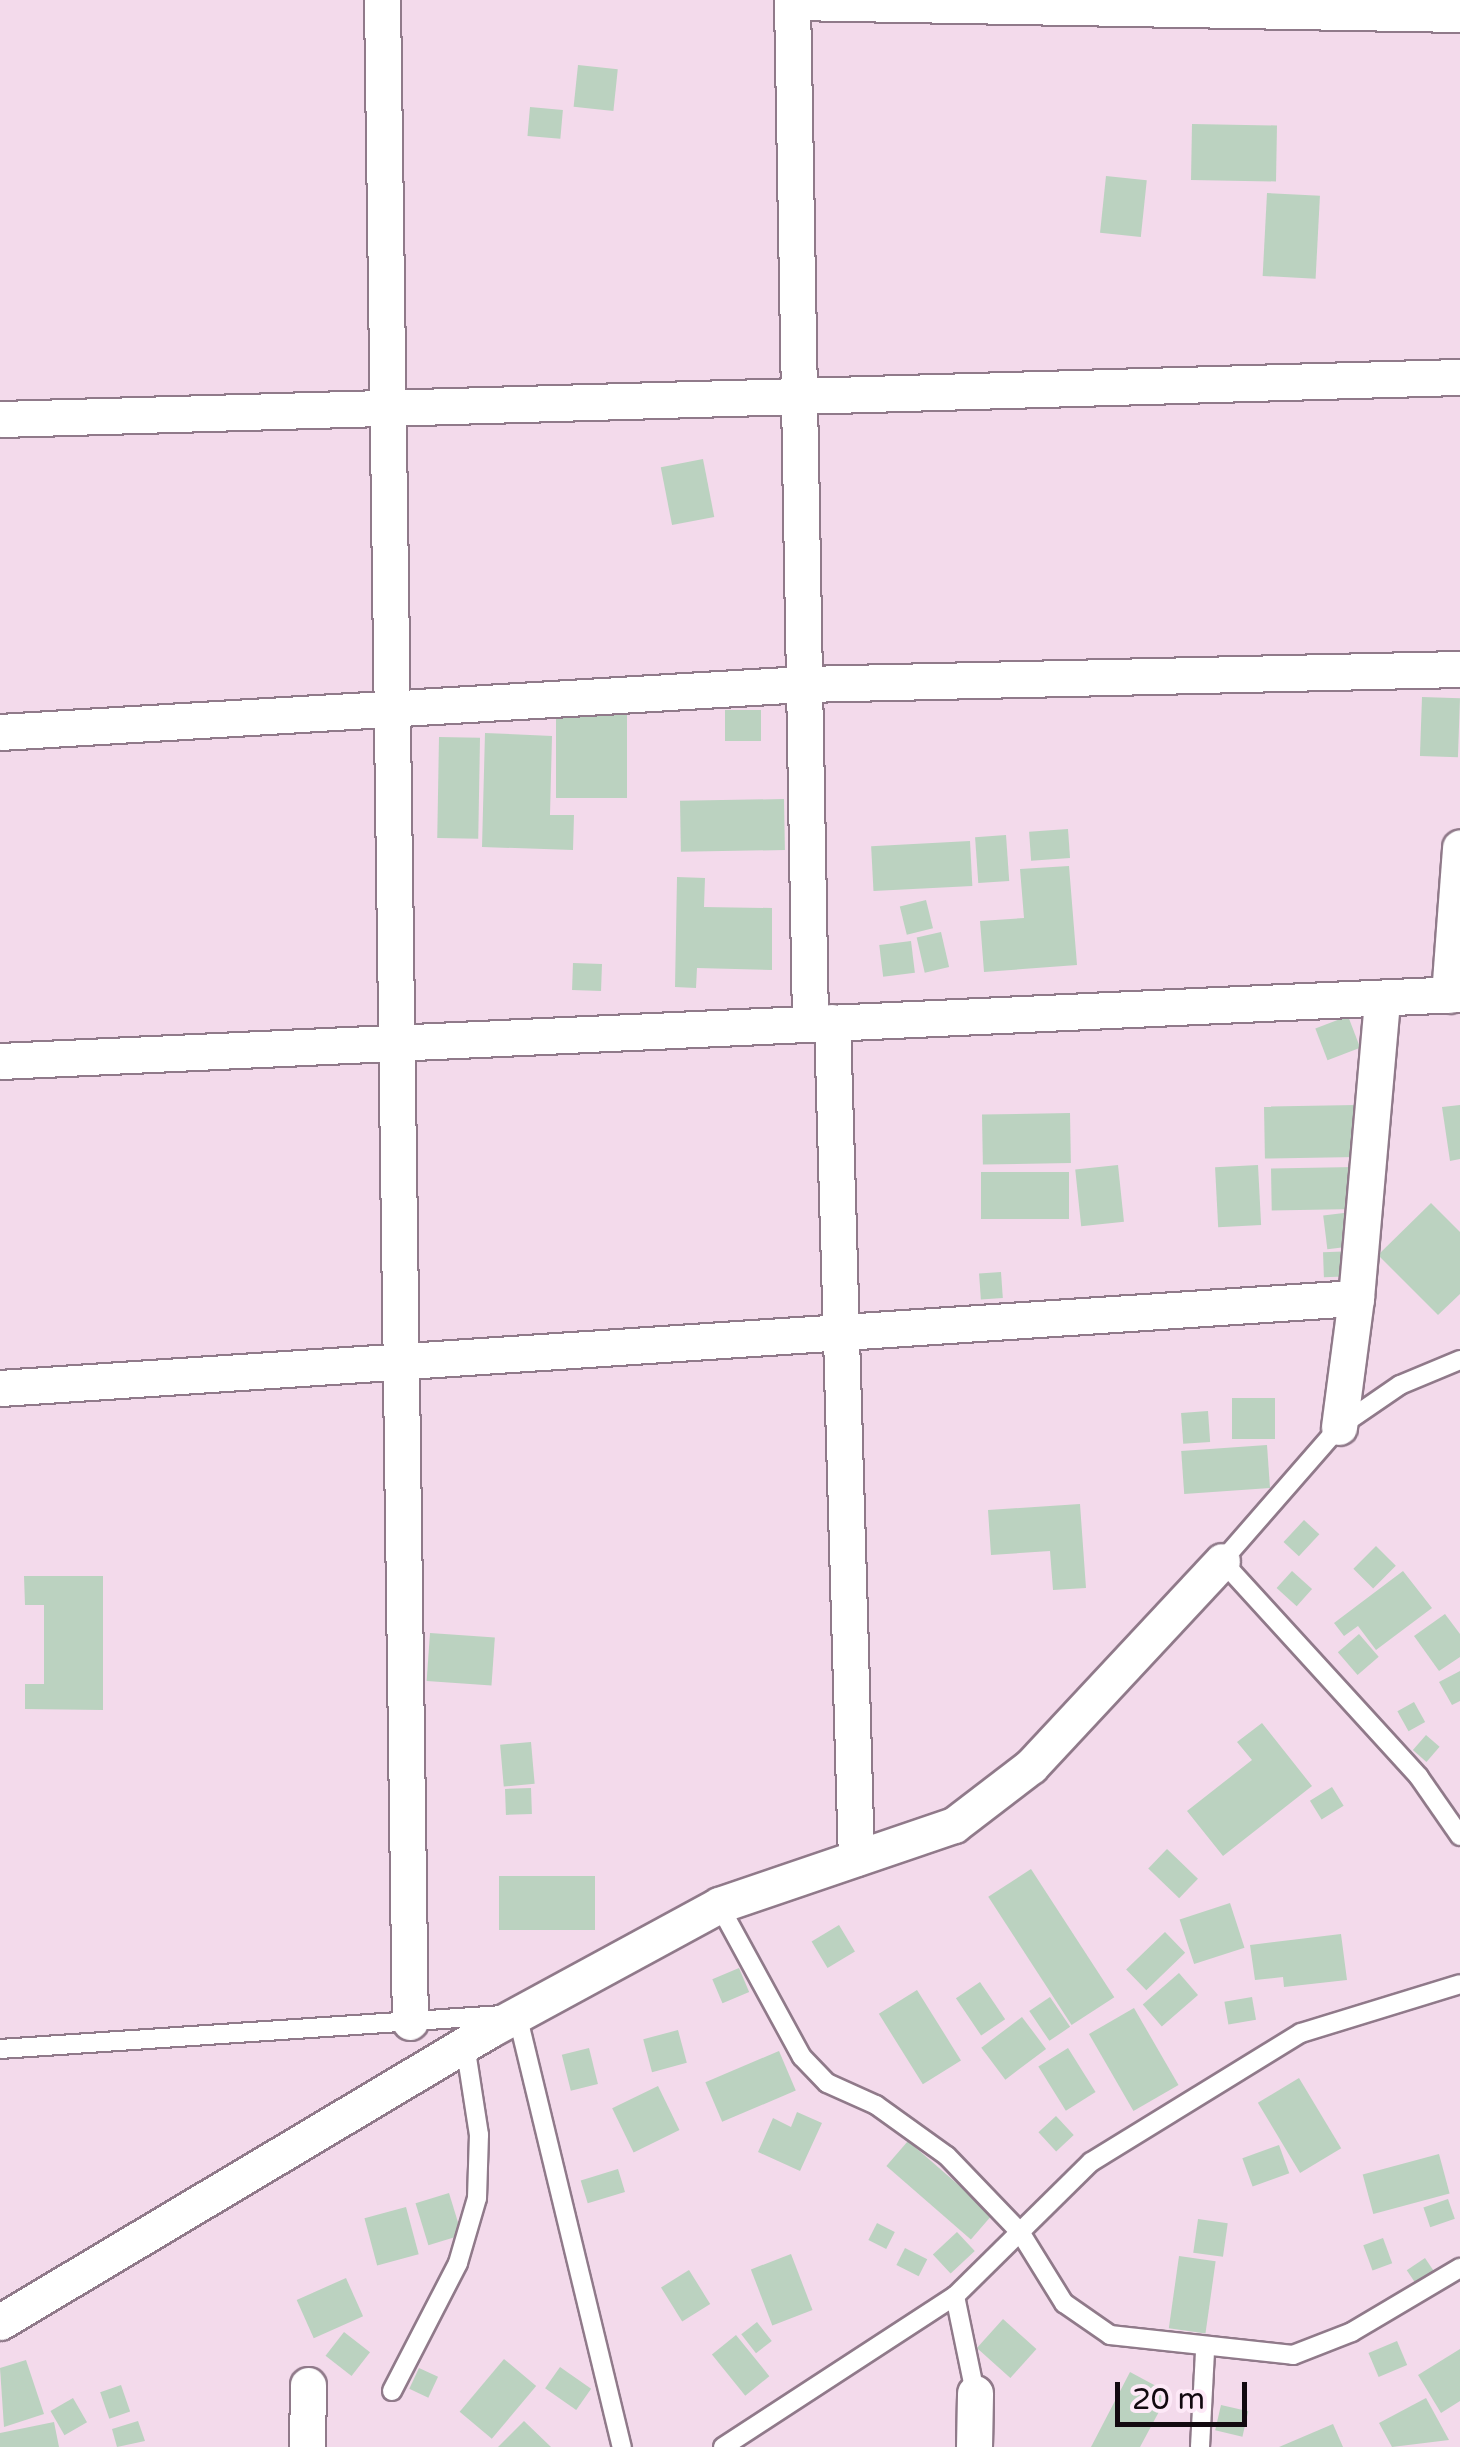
<!DOCTYPE html>
<style>
body{margin:0}
#map{position:relative;width:1460px;height:2447px;overflow:hidden;background:#f3daeb;font-family:"Varela Round",sans-serif}
div>[style]{position:absolute}
.building>*{inset:0;background:#bbd2c0;transform-origin:0 0}
.roads{filter:drop-shadow(2px 0 #907a8a) drop-shadow(-2px 0 #907a8a) drop-shadow(0 2px #907a8a) drop-shadow(0 -2px #907a8a)}
.service>*{height:18px;margin:-9px;padding:0 9px;transform-origin:9px;border-radius:9px;background:#fff}
.minor>*{height:35px;margin:-17.5px;padding:0 17.5px;transform-origin:17.5px;border-radius:17.5px;background:#fff}
span{translate:-50% -50%;white-space:nowrap;text-align:center;line-height:1.15;-webkit-text-stroke:8px #fde9f7;paint-order:stroke}
.scale{position:absolute;left:1115px;top:2382px;width:132px;height:45px;box-sizing:border-box;border:5px solid #120a10;border-top:0;padding-left:12px;font-size:30px;line-height:35px;white-space:nowrap;color:#120a10;-webkit-text-stroke:8px #fde9f7;paint-order:stroke}
</style>
<div id="map">
<div class="building">
<i style="left:578px;top:65px;width:40px;height:42px;rotate:6deg"></i>
<i style="left:530px;top:107px;width:33px;height:29px;rotate:5deg"></i>
<i style="left:1192px;top:124px;width:85px;height:56px;rotate:1deg"></i>
<i style="left:1106px;top:176px;width:41px;height:57px;rotate:6deg"></i>
<i style="left:1267px;top:193px;width:53px;height:83px;rotate:3deg"></i>
<i style="left:703px;top:459px;width:59px;height:43px;rotate:79deg"></i>
<i style="left:1422px;top:697px;width:38px;height:59px;rotate:2deg"></i>
<i style="left:556px;top:709px;width:71px;height:89px"></i>
<i style="left:725px;top:710px;width:36px;height:31px"></i>
<i style="clip-path:polygon(485px 733px,552px 736px,550px 815px,574px 815px,573px 850px,482px 847px)"></i>
<i style="left:439px;top:737px;width:41px;height:101px;rotate:1deg"></i>
<i style="left:784px;top:799px;width:51px;height:104px;rotate:89deg"></i>
<i style="left:1068px;top:829px;width:29px;height:39px;rotate:86deg"></i>
<i style="left:1006px;top:835px;width:46px;height:31px;rotate:86deg"></i>
<i style="left:970px;top:841px;width:45px;height:99px;rotate:87deg"></i>
<i style="clip-path:polygon(1069px 866px,1077px 965px,984px 972px,980px 921px,1024px 918px,1020px 869px)"></i>
<i style="clip-path:polygon(677px 877px,705px 878px,704px 907px,772px 908px,772px 970px,697px 968px,696px 988px,675px 987px)"></i>
<i style="left:926px;top:900px;width:29px;height:27px;rotate:76deg"></i>
<i style="left:941px;top:932px;width:36px;height:25px;rotate:77deg"></i>
<i style="left:911px;top:941px;width:32px;height:32px;rotate:83deg"></i>
<i style="left:573px;top:963px;width:29px;height:27px;rotate:2deg"></i>
<i style="left:1348px;top:1016px;width:34px;height:35px;rotate:69deg"></i>
<i style="left:1356px;top:1105px;width:52px;height:92px;rotate:89deg"></i>
<i style="clip-path:polygon(1460px 1105px,1460px 1159px,1450px 1161px,1442px 1107px)"></i>
<i style="left:1070px;top:1113px;width:50px;height:88px;rotate:89deg"></i>
<i style="left:1118px;top:1165px;width:57px;height:43px;rotate:84deg"></i>
<i style="left:1258px;top:1165px;width:60px;height:43px;rotate:87deg"></i>
<i style="left:1355px;top:1167px;width:42px;height:84px;rotate:89deg"></i>
<i style="left:981px;top:1172px;width:88px;height:47px"></i>
<i style="clip-path:polygon(1431px 1203px,1460px 1232px,1460px 1294px,1438px 1315px,1378px 1255px)"></i>
<i style="left:1352px;top:1212px;width:34px;height:29px;rotate:83deg"></i>
<i style="left:1356px;top:1251px;width:25px;height:33px;rotate:88deg"></i>
<i style="left:1001px;top:1272px;width:26px;height:22px;rotate:86deg"></i>
<i style="left:1232px;top:1398px;width:43px;height:41px"></i>
<i style="left:1208px;top:1411px;width:31px;height:27px;rotate:86deg"></i>
<i style="left:1267px;top:1445px;width:43px;height:86px;rotate:86deg"></i>
<i style="clip-path:polygon(1080px 1504px,1086px 1588px,1053px 1590px,1050px 1551px,991px 1555px,988px 1510px)"></i>
<i style="left:1304px;top:1520px;width:21px;height:30px;rotate:43deg"></i>
<i style="left:1376px;top:1546px;width:28px;height:32px;rotate:45deg"></i>
<i style="left:1292px;top:1571px;width:27px;height:23px;rotate:42deg"></i>
<i style="clip-path:polygon(1403px 1571px,1432px 1608px,1376px 1650px,1358px 1626px,1344px 1636px,1334px 1623px)"></i>
<i style="clip-path:polygon(24px 1576px,103px 1576px,103px 1710px,25px 1709px,25px 1684px,44px 1684px,44px 1605px,25px 1605px)"></i>
<i style="clip-path:polygon(1445px 1614px,1460px 1634px,1460px 1657px,1439px 1671px,1414px 1636px)"></i>
<i style="left:430px;top:1633px;width:65px;height:48px;rotate:4deg"></i>
<i style="left:1359px;top:1634px;width:30px;height:28px;rotate:49deg"></i>
<i style="clip-path:polygon(1460px 1671px,1460px 1701px,1452px 1705px,1439px 1682px)"></i>
<i style="left:1414px;top:1702px;width:23px;height:19px;rotate:61deg"></i>
<i style="clip-path:polygon(1262px 1723px,1312px 1786px,1223px 1856px,1187px 1811px,1252px 1760px,1237px 1742px)"></i>
<i style="left:1426px;top:1735px;width:18px;height:20px;rotate:41deg"></i>
<i style="left:531px;top:1742px;width:42px;height:31px;rotate:85deg"></i>
<i style="left:1332px;top:1787px;width:22px;height:26px;rotate:58deg"></i>
<i style="left:531px;top:1788px;width:26px;height:26px;rotate:88deg"></i>
<i style="left:1167px;top:1849px;width:43px;height:27px;rotate:44deg"></i>
<i style="left:1031px;top:1869px;width:153px;height:51px;rotate:57deg"></i>
<i style="left:499px;top:1876px;width:96px;height:54px"></i>
<i style="left:1230px;top:1903px;width:47px;height:53px;rotate:72deg"></i>
<i style="left:839px;top:1925px;width:31px;height:32px;rotate:59deg"></i>
<i style="left:1165px;top:1932px;width:29px;height:54px;rotate:46deg"></i>
<i style="clip-path:polygon(1341px 1934px,1347px 1980px,1284px 1987px,1283px 1977px,1255px 1980px,1250px 1945px)"></i>
<i style="left:739px;top:1968px;width:26px;height:29px;rotate:67deg"></i>
<i style="left:1179px;top:1973px;width:29px;height:48px;rotate:49deg"></i>
<i style="left:980px;top:1982px;width:45px;height:29px;rotate:56deg"></i>
<i style="left:917px;top:1990px;width:83px;height:45px;rotate:58deg"></i>
<i style="left:1050px;top:1997px;width:36px;height:25px;rotate:56deg"></i>
<i style="left:1252px;top:1997px;width:23px;height:28px;rotate:80deg"></i>
<i style="left:1134px;top:2008px;width:89px;height:52px;rotate:60deg"></i>
<i style="left:1022px;top:2017px;width:40px;height:51px;rotate:53deg"></i>
<i style="left:678px;top:2030px;width:34px;height:36px;rotate:75deg"></i>
<i style="left:589px;top:2048px;width:37px;height:28px;rotate:76deg"></i>
<i style="left:1068px;top:2048px;width:52px;height:35px;rotate:58deg"></i>
<i style="left:779px;top:2051px;width:43px;height:80px;rotate:67deg"></i>
<i style="left:1299px;top:2078px;width:82px;height:48px;rotate:59deg"></i>
<i style="left:658px;top:2086px;width:49px;height:51px;rotate:64deg"></i>
<i style="clip-path:polygon(797px 2112px,822px 2123px,800px 2171px,758px 2152px,773px 2118px,791px 2127px)"></i>
<i style="left:1056px;top:2116px;width:26px;height:24px;rotate:47deg"></i>
<i style="left:908px;top:2141px;width:112px;height:33px;rotate:41deg"></i>
<i style="left:1279px;top:2145px;width:30px;height:39px;rotate:70deg"></i>
<i style="left:1439px;top:2154px;width:41px;height:79px;rotate:75deg"></i>
<i style="left:618px;top:2169px;width:24px;height:39px;rotate:73deg"></i>
<i style="left:449px;top:2193px;width:44px;height:35px;rotate:73deg"></i>
<i style="left:1448px;top:2199px;width:21px;height:26px;rotate:71deg"></i>
<i style="left:406px;top:2207px;width:49px;height:43px;rotate:75deg"></i>
<i style="left:1198px;top:2219px;width:30px;height:34px;rotate:8deg"></i>
<i style="left:877px;top:2223px;width:20px;height:19px;rotate:27deg"></i>
<i style="left:957px;top:2232px;width:26px;height:33px;rotate:47deg"></i>
<i style="left:1383px;top:2238px;width:27px;height:21px;rotate:70deg"></i>
<i style="left:905px;top:2248px;width:25px;height:19px;rotate:27deg"></i>
<i style="left:791px;top:2254px;width:60px;height:43px;rotate:69deg"></i>
<i style="left:1179px;top:2256px;width:37px;height:73px;rotate:8deg"></i>
<i style="left:1425px;top:2258px;width:22px;height:22px;rotate:56deg"></i>
<i style="left:689px;top:2270px;width:40px;height:33px;rotate:58deg"></i>
<i style="left:346px;top:2278px;width:42px;height:54px;rotate:66deg"></i>
<i style="left:1003px;top:2319px;width:45px;height:39px;rotate:42deg"></i>
<i style="left:757px;top:2322px;width:24px;height:20px;rotate:52deg"></i>
<i style="left:344px;top:2332px;width:33px;height:30px;rotate:38deg"></i>
<i style="left:736px;top:2335px;width:53px;height:31px;rotate:51deg"></i>
<i style="left:1397px;top:2341px;width:26px;height:31px;rotate:67deg"></i>
<i style="clip-path:polygon(1460px 2349px,1460px 2401px,1441px 2413px,1418px 2375px)"></i>
<i style="left:504px;top:2359px;width:42px;height:69px;rotate:40deg"></i>
<i style="clip-path:polygon(26px 2360px,44px 2414px,4px 2427px,0 2368px)"></i>
<i style="left:560px;top:2367px;width:38px;height:26px;rotate:35deg"></i>
<i style="left:419px;top:2368px;width:21px;height:23px;rotate:25deg"></i>
<i style="clip-path:polygon(1130px 2372px,1169px 2393px,1140px 2447px,1091px 2447px)"></i>
<i style="left:121px;top:2385px;width:28px;height:22px;rotate:71deg"></i>
<i style="left:73px;top:2398px;width:28px;height:26px;rotate:60deg"></i>
<i style="clip-path:polygon(1426px 2398px,1449px 2440px,1392px 2447px,1379px 2423px)"></i>
<i style="left:1221px;top:2405px;width:28px;height:26px;rotate:13deg"></i>
<i style="clip-path:polygon(138px 2421px,145px 2441px,117px 2447px,112px 2429px)"></i>
<i style="clip-path:polygon(524px 2421px,551px 2447px,498px 2447px)"></i>
<i style="clip-path:polygon(54px 2422px,59px 2447px,0 2447px,0 2433px)"></i>
<i style="clip-path:polygon(1333px 2424px,1343px 2447px,1279px 2447px)"></i>
</div>
<div class="roads">
<div class="service">
<i style="left:1460px;top:1360px;width:65px;rotate:157.4deg"></i>
<i style="left:1400px;top:1385px;width:74px;rotate:145.5deg"></i>
<i style="left:1339px;top:1427px;width:178px;rotate:131.1deg"></i>
<i style="left:1222px;top:1561px;width:292px;rotate:47.6deg"></i>
<i style="left:1419px;top:1777px;width:72px;rotate:55.2deg"></i>
<i style="left:719px;top:1905px;width:173px;rotate:61.4deg"></i>
<i style="left:802px;top:2057px;width:36px;rotate:46deg"></i>
<i style="left:827px;top:2083px;width:54px;rotate:24.2deg"></i>
<i style="left:876px;top:2105px;width:87px;rotate:35.7deg"></i>
<i style="left:947px;top:2156px;width:105px;rotate:46.2deg"></i>
<i style="left:1020px;top:2232px;width:84px;rotate:58.2deg"></i>
<i style="left:1064px;top:2303px;width:56px;rotate:34.8deg"></i>
<i style="left:1110px;top:2335px;width:184px;rotate:6.2deg"></i>
<i style="left:1293px;top:2355px;width:63px;rotate:-21.3deg"></i>
<i style="left:1352px;top:2332px;width:126px;rotate:-30.7deg"></i>
<i style="left:0;top:2049px;width:518px;rotate:-3.87deg"></i>
<i style="left:517px;top:2014px;width:446px;rotate:76.4deg"></i>
<i style="left:955px;top:2296px;width:99px;rotate:78.3deg"></i>
<i style="left:392px;top:2391px;width:144px;rotate:-62.7deg"></i>
<i style="left:458px;top:2263px;width:68px;rotate:-73.7deg"></i>
<i style="left:477px;top:2198px;width:63px;rotate:-88.2deg"></i>
<i style="left:479px;top:2135px;width:91px;rotate:-98.8deg"></i>
<i style="left:723px;top:2447px;width:277px;rotate:-33.1deg"></i>
<i style="left:955px;top:2296px;width:191px;rotate:-44.6deg"></i>
<i style="left:1091px;top:2162px;width:246px;rotate:-31.6deg"></i>
<i style="left:1301px;top:2033px;width:166px;rotate:-17.1deg"></i>
<i style="left:1200px;top:2447px;width:97px;rotate:-87deg"></i>
</div>
<div class="minor">
<i style="left:382px;top:0;width:2022px;rotate:89.21deg"></i>
<i style="left:792px;top:0;width:1024px;rotate:88.99deg"></i>
<i style="left:792px;top:2px;width:668px;rotate:1.03deg"></i>
<i style="left:0;top:419px;width:1461px;rotate:-1.65deg"></i>
<i style="left:0;top:732px;width:805px;rotate:-3.42deg"></i>
<i style="left:804px;top:684px;width:656px;rotate:-1.31deg"></i>
<i style="left:1449px;top:995px;width:148px;rotate:-85.7deg"></i>
<i style="left:832px;top:1022px;width:836px;rotate:88.36deg"></i>
<i style="left:0;top:1061px;width:1462px;rotate:-2.63deg"></i>
<i style="left:1356px;top:1298px;width:301px;rotate:-85deg"></i>
<i style="left:0;top:1388px;width:1359px;rotate:-3.8deg"></i>
<i style="left:1356px;top:1298px;width:130px;rotate:97.5deg"></i>
<i style="left:0;top:2322px;width:570px;rotate:-30.84deg"></i>
<i style="left:489px;top:2030px;width:262px;rotate:-28.5deg"></i>
<i style="left:719px;top:1905px;width:248px;rotate:-18.8deg"></i>
<i style="left:954px;top:1825px;width:97px;rotate:-37.5deg"></i>
<i style="left:1031px;top:1766px;width:280px;rotate:-47deg"></i>
<i style="left:307px;top:2447px;width:62px;rotate:-89.1deg"></i>
<i style="left:974px;top:2447px;width:54px;rotate:-88.9deg"></i>
</div>
</div>
<div class="scale">20 m</div>
</div>
